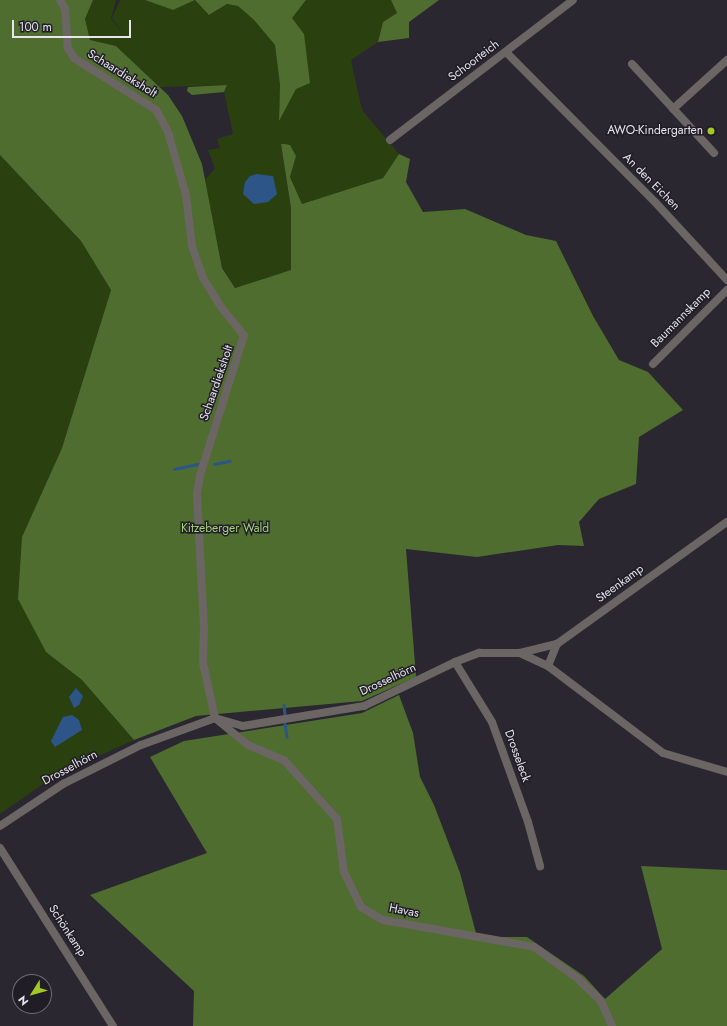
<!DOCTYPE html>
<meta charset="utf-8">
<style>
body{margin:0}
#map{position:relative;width:727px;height:1026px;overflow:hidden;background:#2a2731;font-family:Jost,sans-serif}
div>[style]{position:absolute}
.green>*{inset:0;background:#2a400f}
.forest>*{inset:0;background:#4f6d2f}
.water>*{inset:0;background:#2d5588}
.stream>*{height:2.5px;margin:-1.25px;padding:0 1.25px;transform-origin:1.25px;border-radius:1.25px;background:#2d5588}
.street>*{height:8px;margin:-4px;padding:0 4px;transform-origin:4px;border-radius:4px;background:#6b6564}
.dots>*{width:11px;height:11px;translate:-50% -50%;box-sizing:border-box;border:2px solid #201d27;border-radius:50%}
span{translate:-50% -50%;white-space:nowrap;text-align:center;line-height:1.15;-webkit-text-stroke:3px #201d27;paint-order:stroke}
.street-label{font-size:12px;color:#e8e6ec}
.poi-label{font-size:12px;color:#e8e6ec}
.right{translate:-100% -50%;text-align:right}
.park-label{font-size:12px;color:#a6d27a}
.north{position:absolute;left:12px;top:974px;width:40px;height:40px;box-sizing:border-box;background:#201d27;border:1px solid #706d76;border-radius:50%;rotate:233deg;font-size:11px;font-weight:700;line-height:16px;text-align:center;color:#e8e6ec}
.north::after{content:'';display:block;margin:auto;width:14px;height:18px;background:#a2c928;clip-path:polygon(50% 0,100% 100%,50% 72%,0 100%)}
.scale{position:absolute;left:12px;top:20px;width:119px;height:18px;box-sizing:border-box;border:2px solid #e8e6ec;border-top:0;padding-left:5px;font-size:12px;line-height:14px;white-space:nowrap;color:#e8e6ec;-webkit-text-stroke:3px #201d27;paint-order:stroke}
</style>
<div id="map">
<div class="green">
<i style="clip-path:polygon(93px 0,116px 0,111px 19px,123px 33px,112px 18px,120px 0,145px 0,173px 10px,195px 0,210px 15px,227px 4px,238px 6px,254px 20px,275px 45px,280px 85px,279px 120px,296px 89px,304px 34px,291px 18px,306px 0,391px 0,397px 13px,383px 22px,378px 42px,351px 60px,362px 110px,399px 154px,383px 178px,302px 204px,290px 177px,296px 156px,281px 144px,291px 208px,291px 270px,235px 288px,222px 268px,205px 180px,215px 168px,208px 150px,220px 148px,217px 139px,233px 134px,224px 92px,227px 85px,160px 87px,116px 46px,90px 41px,85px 19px)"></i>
<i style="clip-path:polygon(0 155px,81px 241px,111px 290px,62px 448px,22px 537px,46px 652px,82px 680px,134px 740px,53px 777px,0 814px)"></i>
</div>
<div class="forest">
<i style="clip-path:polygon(0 0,93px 0,85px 19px,90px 40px,116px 46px,168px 95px,182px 116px,202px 164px,222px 268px,235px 288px,291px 270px,291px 208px,281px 144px,285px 144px,290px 145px,296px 156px,290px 177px,302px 204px,383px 178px,399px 154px,410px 159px,406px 182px,423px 212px,465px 209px,526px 235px,556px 241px,593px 316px,619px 360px,648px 372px,683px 410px,639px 437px,636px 484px,599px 499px,579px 522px,584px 546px,558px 545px,477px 557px,406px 549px,416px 677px,362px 701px,196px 716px,134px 740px,82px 680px,46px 652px,18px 599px,22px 537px,62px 448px,111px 290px,81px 241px,0 155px)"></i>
<i style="clip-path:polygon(145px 0,195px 0,173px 10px)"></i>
<i style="clip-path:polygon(195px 0,306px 0,292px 18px,304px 34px,310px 83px,296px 89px,279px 121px,280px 85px,275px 45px,254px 20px,238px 6px,227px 4px,209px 15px)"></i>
<i style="clip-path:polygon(391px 0,439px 0,409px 22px,409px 38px,378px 42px,383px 22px,397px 13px)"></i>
<i style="clip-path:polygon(227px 85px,224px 92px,192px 95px,187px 91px,188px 87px)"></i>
<i style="clip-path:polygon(399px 695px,413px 733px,420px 777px,434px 805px,460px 873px,477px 937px,527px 937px,584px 976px,605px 999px,662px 949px,641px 866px,727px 870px,727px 1026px,193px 1026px,194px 991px,90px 895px,207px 853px,150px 757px,184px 741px,362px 713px)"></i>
</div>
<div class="water">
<i style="clip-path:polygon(257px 174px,273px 176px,277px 194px,268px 202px,254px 204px,243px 194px,245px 182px,250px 176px)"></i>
<i style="clip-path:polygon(76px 688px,83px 696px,79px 705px,74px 708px,69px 697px)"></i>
<i style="clip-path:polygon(72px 715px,79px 720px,82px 730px,55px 747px,51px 741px,63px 717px)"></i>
</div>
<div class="stream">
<i style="left:214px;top:464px;width:16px;rotate:-11deg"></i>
<i style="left:174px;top:469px;width:25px;rotate:-12deg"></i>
<i style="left:284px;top:705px;width:10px;rotate:84deg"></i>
<i style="left:285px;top:724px;width:13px;rotate:81deg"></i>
</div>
<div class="street">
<i style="left:60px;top:0;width:10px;rotate:61deg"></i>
<i style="left:65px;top:9px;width:39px;rotate:86deg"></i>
<i style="left:68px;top:48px;width:12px;rotate:59deg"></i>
<i style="left:74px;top:58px;width:97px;rotate:32.4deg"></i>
<i style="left:156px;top:110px;width:25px;rotate:61deg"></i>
<i style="left:168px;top:132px;width:66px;rotate:74.1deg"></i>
<i style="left:186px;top:195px;width:51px;rotate:83.3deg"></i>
<i style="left:192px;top:246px;width:34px;rotate:71deg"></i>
<i style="left:203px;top:278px;width:34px;rotate:58deg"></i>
<i style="left:221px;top:307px;width:36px;rotate:51deg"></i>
<i style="left:244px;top:335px;width:147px;rotate:107.4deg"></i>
<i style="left:200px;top:475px;width:20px;rotate:99deg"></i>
<i style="left:197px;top:495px;width:133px;rotate:87deg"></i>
<i style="left:204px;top:628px;width:35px;rotate:92deg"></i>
<i style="left:203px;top:663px;width:56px;rotate:77.7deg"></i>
<i style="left:215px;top:718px;width:43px;rotate:39.3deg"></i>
<i style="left:248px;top:745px;width:39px;rotate:23deg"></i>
<i style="left:284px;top:760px;width:79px;rotate:48.1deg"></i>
<i style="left:337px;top:819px;width:53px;rotate:82.5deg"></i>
<i style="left:344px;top:872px;width:39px;rotate:64deg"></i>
<i style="left:361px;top:907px;width:26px;rotate:31deg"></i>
<i style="left:383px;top:920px;width:153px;rotate:10.1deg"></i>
<i style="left:534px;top:947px;width:53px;rotate:35.8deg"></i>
<i style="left:577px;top:978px;width:33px;rotate:44deg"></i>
<i style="left:601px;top:1001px;width:27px;rotate:66deg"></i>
<i style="left:506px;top:52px;width:211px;rotate:45.2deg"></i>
<i style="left:655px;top:202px;width:106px;rotate:47.3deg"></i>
<i style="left:632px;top:64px;width:121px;rotate:47.3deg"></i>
<i style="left:673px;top:109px;width:73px;rotate:-42.2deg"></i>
<i style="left:390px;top:140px;width:230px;rotate:-37.4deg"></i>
<i style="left:653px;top:364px;width:105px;rotate:-45deg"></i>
<i style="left:520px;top:653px;width:38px;rotate:-14deg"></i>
<i style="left:557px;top:644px;width:209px;rotate:-35.7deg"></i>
<i style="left:455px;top:662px;width:70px;rotate:58.3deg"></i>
<i style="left:492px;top:722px;width:106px;rotate:70.2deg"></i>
<i style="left:528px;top:822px;width:46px;rotate:74.7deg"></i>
<i style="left:548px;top:666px;width:24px;rotate:-68deg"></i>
<i style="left:0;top:826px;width:76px;rotate:-33.7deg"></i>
<i style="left:63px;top:784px;width:87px;rotate:-26.6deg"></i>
<i style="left:141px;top:745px;width:79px;rotate:-20deg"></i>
<i style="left:215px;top:718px;width:29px;rotate:16deg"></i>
<i style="left:243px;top:726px;width:123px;rotate:-9.4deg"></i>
<i style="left:364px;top:706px;width:101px;rotate:-25.8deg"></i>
<i style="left:455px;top:662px;width:26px;rotate:-21deg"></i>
<i style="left:479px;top:653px;width:41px"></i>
<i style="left:520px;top:653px;width:31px;rotate:25deg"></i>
<i style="left:548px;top:666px;width:144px;rotate:37.1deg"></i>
<i style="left:663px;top:753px;width:67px;rotate:16.5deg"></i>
<i style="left:0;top:848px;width:211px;rotate:57.6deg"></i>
</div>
<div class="dots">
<i style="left:711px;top:131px;background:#a2c928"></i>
</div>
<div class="street-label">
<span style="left:474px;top:61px;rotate:-37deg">Schoorteich</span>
<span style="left:122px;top:74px;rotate:32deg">Schaardieksholt</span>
<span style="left:651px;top:182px;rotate:45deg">An den Eichen</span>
<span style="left:681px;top:318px;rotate:-45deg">Baumannskamp</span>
<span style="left:217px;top:383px;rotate:-71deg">Schaardieksholt</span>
<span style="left:620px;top:584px;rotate:-36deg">Steenkamp</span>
<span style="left:388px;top:680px;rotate:-25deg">Drosselhörn</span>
<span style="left:517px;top:756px;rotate:70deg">Drosseleck</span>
<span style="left:70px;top:768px;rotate:-28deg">Drosselhörn</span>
<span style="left:404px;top:911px;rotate:11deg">Havas</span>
<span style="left:67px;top:931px;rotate:57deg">Schönkamp</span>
</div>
<div class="poi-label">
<span class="right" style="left:703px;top:131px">AWO-Kindergarten</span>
</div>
<div class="park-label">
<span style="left:225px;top:529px">Kitzeberger Wald</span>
</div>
<div class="north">N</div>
<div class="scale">100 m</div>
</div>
